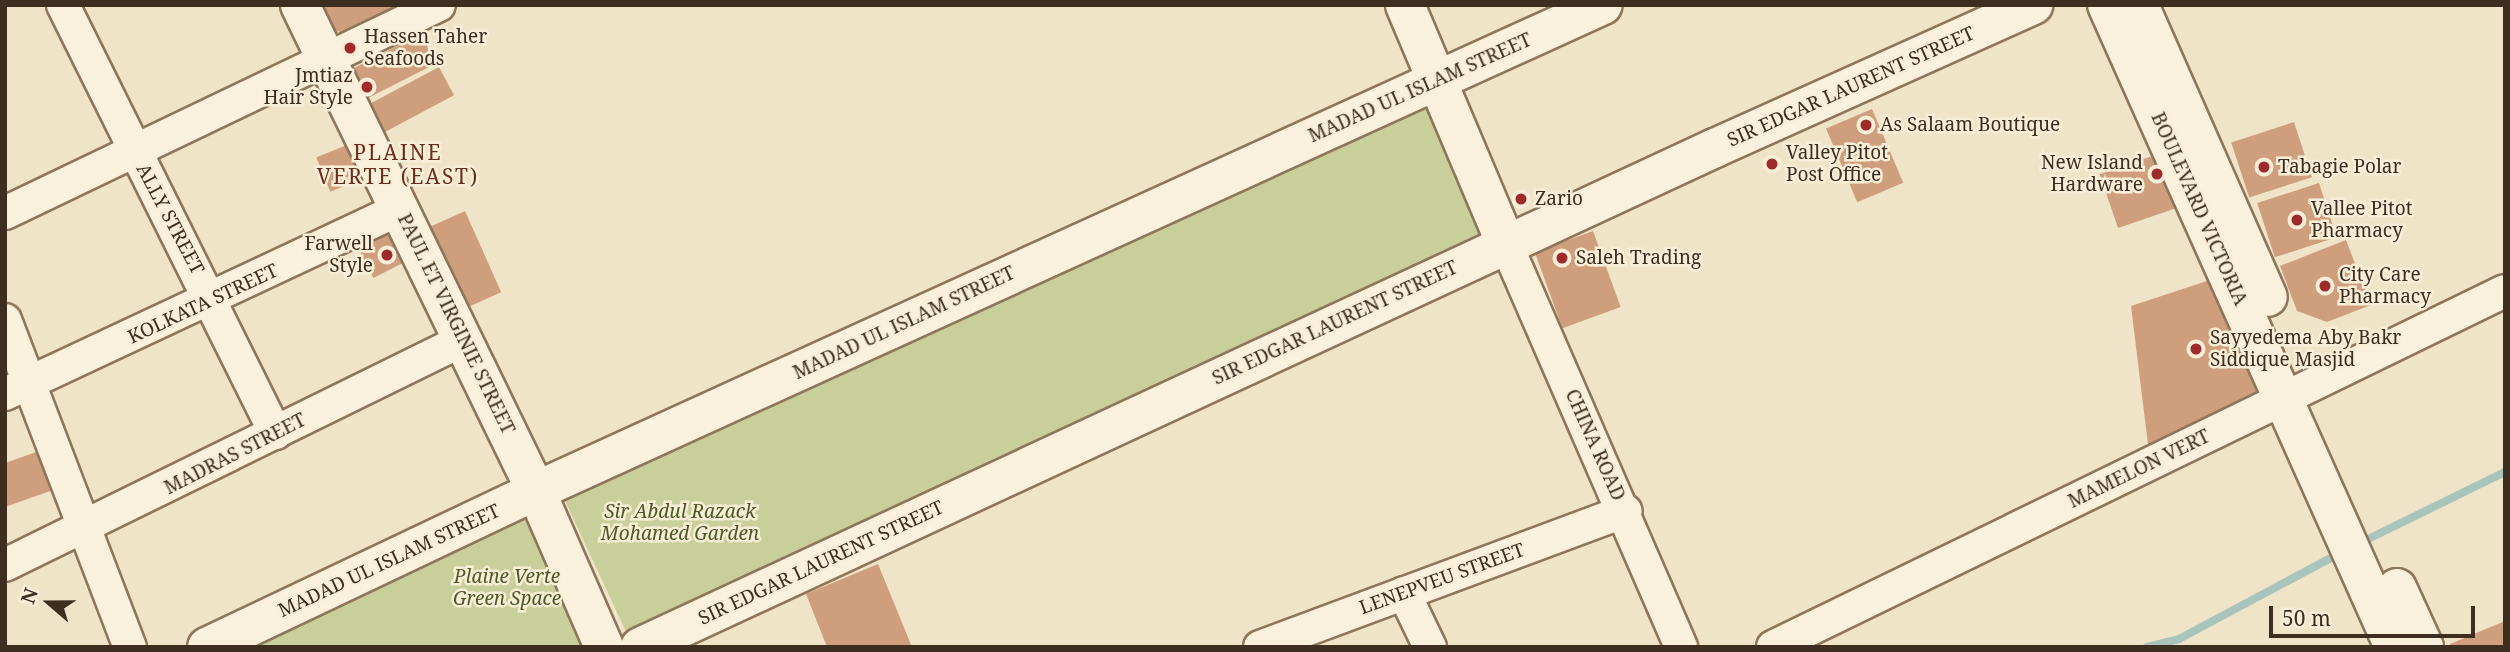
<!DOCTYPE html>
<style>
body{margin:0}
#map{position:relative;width:2510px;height:652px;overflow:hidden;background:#f0e4c8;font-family:"Noto Serif",serif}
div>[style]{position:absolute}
.green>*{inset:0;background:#c9cf9b;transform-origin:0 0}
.stream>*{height:8px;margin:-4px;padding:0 4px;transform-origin:4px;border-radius:4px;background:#a9c4bc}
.building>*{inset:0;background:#cf9f7d;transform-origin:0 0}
.roads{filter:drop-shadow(2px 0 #8d765c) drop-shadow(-2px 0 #8d765c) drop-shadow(0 2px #8d765c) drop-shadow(0 -2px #8d765c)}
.street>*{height:32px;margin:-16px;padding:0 16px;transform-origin:16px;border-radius:16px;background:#faf1dc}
.secondary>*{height:38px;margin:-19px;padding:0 19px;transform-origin:19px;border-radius:19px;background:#faf1dc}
.dots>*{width:19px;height:19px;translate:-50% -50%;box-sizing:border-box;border:4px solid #f7eed8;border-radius:50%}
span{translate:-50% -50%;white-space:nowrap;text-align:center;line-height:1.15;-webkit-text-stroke:5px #f7eed8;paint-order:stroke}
.poi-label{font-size:19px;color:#3d2e20}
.left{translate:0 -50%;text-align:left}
.right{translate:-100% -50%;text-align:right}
.street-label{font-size:19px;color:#3d2e20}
.park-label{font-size:19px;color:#4d5a26;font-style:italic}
.neighbourhood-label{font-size:21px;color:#6b2e1e;letter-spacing:2px}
.frame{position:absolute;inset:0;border:7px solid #3d2e20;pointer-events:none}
.north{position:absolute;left:14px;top:568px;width:70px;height:70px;-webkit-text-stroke:5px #f7eed8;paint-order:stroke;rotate:290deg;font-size:19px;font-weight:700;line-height:28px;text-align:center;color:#3d2e20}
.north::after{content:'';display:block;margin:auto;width:24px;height:32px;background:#3d2e20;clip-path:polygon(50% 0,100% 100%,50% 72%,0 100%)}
.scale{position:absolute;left:2269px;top:606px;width:206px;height:32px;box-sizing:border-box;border:4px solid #3d2e20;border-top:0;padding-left:9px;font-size:21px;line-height:24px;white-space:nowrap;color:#3d2e20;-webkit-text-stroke:5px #f7eed8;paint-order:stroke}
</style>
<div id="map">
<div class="green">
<i style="left:1426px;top:97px;width:149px;height:951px;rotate:65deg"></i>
<i style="clip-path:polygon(537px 509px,599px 647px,237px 647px)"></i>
</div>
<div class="stream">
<i style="left:2360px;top:543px;width:161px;rotate:-26.1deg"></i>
<i style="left:2147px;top:647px;width:33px;rotate:-14deg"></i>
<i style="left:2179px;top:639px;width:185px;rotate:-28.1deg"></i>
</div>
<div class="building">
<i style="clip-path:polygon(318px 5px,423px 5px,363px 35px,320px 29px)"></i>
<i style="left:421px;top:34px;width:33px;height:90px;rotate:63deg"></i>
<i style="left:439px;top:67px;width:32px;height:90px;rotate:62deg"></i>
<i style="left:1872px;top:109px;width:80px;height:50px;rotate:67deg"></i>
<i style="left:2294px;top:122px;width:58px;height:66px;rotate:72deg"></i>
<i style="left:347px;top:145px;width:37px;height:33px;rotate:68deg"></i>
<i style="left:2161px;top:153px;width:57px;height:65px;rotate:71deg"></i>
<i style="left:2319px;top:183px;width:57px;height:65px;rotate:72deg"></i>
<i style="left:465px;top:211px;width:89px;height:44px;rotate:66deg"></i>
<i style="left:386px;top:230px;width:37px;height:33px;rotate:63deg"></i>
<i style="left:1593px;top:231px;width:81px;height:62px;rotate:70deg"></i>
<i style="clip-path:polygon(2346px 240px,2371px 305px,2327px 322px,2297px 311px,2280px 266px)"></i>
<i style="clip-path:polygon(2225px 275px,2273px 393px,2149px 453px,2131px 306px)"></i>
<i style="clip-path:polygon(42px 450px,56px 489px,5px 507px,5px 463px)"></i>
<i style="clip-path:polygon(878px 564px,912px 647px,827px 647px,806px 594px)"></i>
<i style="clip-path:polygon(2505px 621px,2505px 647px,2451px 647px,2450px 644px)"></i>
</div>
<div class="roads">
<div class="street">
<i style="left:63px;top:5px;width:478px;rotate:63.6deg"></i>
<i style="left:5px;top:213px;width:481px;rotate:-25.6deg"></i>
<i style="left:1506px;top:244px;width:439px;rotate:66.5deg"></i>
<i style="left:5px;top:320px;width:350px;rotate:69.1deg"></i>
<i style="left:5px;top:394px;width:436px;rotate:-25.1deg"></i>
<i style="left:5px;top:565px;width:510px;rotate:-26.16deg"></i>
<i style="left:1404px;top:593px;width:60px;rotate:64.3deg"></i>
<i style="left:1260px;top:647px;width:390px;rotate:-20.4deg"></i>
<i style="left:1773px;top:647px;width:814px;rotate:-25.94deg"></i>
</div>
<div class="secondary">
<i style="left:300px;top:5px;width:540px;rotate:64.1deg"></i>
<i style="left:536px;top:491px;width:170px;rotate:66.4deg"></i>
<i style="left:1405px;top:5px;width:259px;rotate:67.1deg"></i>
<i style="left:2107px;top:5px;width:703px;rotate:65.91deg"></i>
<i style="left:2139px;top:5px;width:319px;rotate:66.2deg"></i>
<i style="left:2397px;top:588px;width:65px;rotate:65.4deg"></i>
<i style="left:207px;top:647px;width:364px;rotate:-25.4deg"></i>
<i style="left:536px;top:491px;width:1172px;rotate:-24.49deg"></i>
<i style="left:640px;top:647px;width:1185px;rotate:-24.9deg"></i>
<i style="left:1715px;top:148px;width:349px;rotate:-24.2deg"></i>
</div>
</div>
<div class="dots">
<i style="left:350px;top:48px;background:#9e2a2b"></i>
<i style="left:367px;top:87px;background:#9e2a2b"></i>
<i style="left:1866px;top:125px;background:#9e2a2b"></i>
<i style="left:1772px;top:164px;background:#9e2a2b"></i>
<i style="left:2264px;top:167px;background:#9e2a2b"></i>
<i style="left:2157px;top:174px;background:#9e2a2b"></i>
<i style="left:1521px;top:199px;background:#9e2a2b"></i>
<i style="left:2297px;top:220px;background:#9e2a2b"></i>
<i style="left:387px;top:255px;background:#9e2a2b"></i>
<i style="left:1562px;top:258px;background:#9e2a2b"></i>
<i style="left:2325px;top:286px;background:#9e2a2b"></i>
<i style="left:2196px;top:349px;background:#9e2a2b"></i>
</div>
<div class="poi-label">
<span class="left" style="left:364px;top:48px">Hassen Taher<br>Seafoods</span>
<span class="right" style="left:353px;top:87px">Jmtiaz<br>Hair Style</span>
<span class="left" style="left:1880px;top:125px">As Salaam Boutique</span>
<span class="left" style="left:1786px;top:164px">Valley Pitot<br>Post Office</span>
<span class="right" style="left:2143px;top:174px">New Island<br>Hardware</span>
<span class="left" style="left:2278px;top:167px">Tabagie Polar</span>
<span class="left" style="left:1535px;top:199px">Zario</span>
<span class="left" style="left:2311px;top:220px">Vallee Pitot<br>Pharmacy</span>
<span class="right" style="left:373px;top:255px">Farwell<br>Style</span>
<span class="left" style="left:1576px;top:258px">Saleh Trading</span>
<span class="left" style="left:2339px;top:286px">City Care<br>Pharmacy</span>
<span class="left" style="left:2210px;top:349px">Sayyedema Aby Bakr<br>Siddique Masjid</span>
</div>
<div class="street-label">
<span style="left:1851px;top:87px;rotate:-24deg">SIR EDGAR LAURENT STREET</span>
<span style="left:1420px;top:88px;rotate:-24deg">MADAD UL ISLAM STREET</span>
<span style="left:2199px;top:209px;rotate:66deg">BOULEVARD VICTORIA</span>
<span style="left:170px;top:219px;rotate:62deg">ALLY STREET</span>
<span style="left:203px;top:304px;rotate:-25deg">KOLKATA STREET</span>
<span style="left:904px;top:323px;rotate:-25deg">MADAD UL ISLAM STREET</span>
<span style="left:1335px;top:323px;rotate:-25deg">SIR EDGAR LAURENT STREET</span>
<span style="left:456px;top:324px;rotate:64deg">PAUL ET VIRGINIE STREET</span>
<span style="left:1595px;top:445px;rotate:66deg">CHINA ROAD</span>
<span style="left:235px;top:454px;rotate:-27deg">MADRAS STREET</span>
<span style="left:2139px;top:469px;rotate:-26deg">MAMELON VERT</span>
<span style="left:389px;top:561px;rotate:-25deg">MADAD UL ISLAM STREET</span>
<span style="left:821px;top:563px;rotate:-25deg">SIR EDGAR LAURENT STREET</span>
<span style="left:1442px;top:579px;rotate:-20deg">LENEPVEU STREET</span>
</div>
<div class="park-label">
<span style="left:680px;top:523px">Sir Abdul Razack<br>Mohamed Garden</span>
<span style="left:507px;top:588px">Plaine Verte<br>Green Space</span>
</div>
<div class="neighbourhood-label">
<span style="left:398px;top:164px">PLAINE<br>VERTE (EAST)</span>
</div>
<div class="frame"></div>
<div class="north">N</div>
<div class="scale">50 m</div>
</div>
